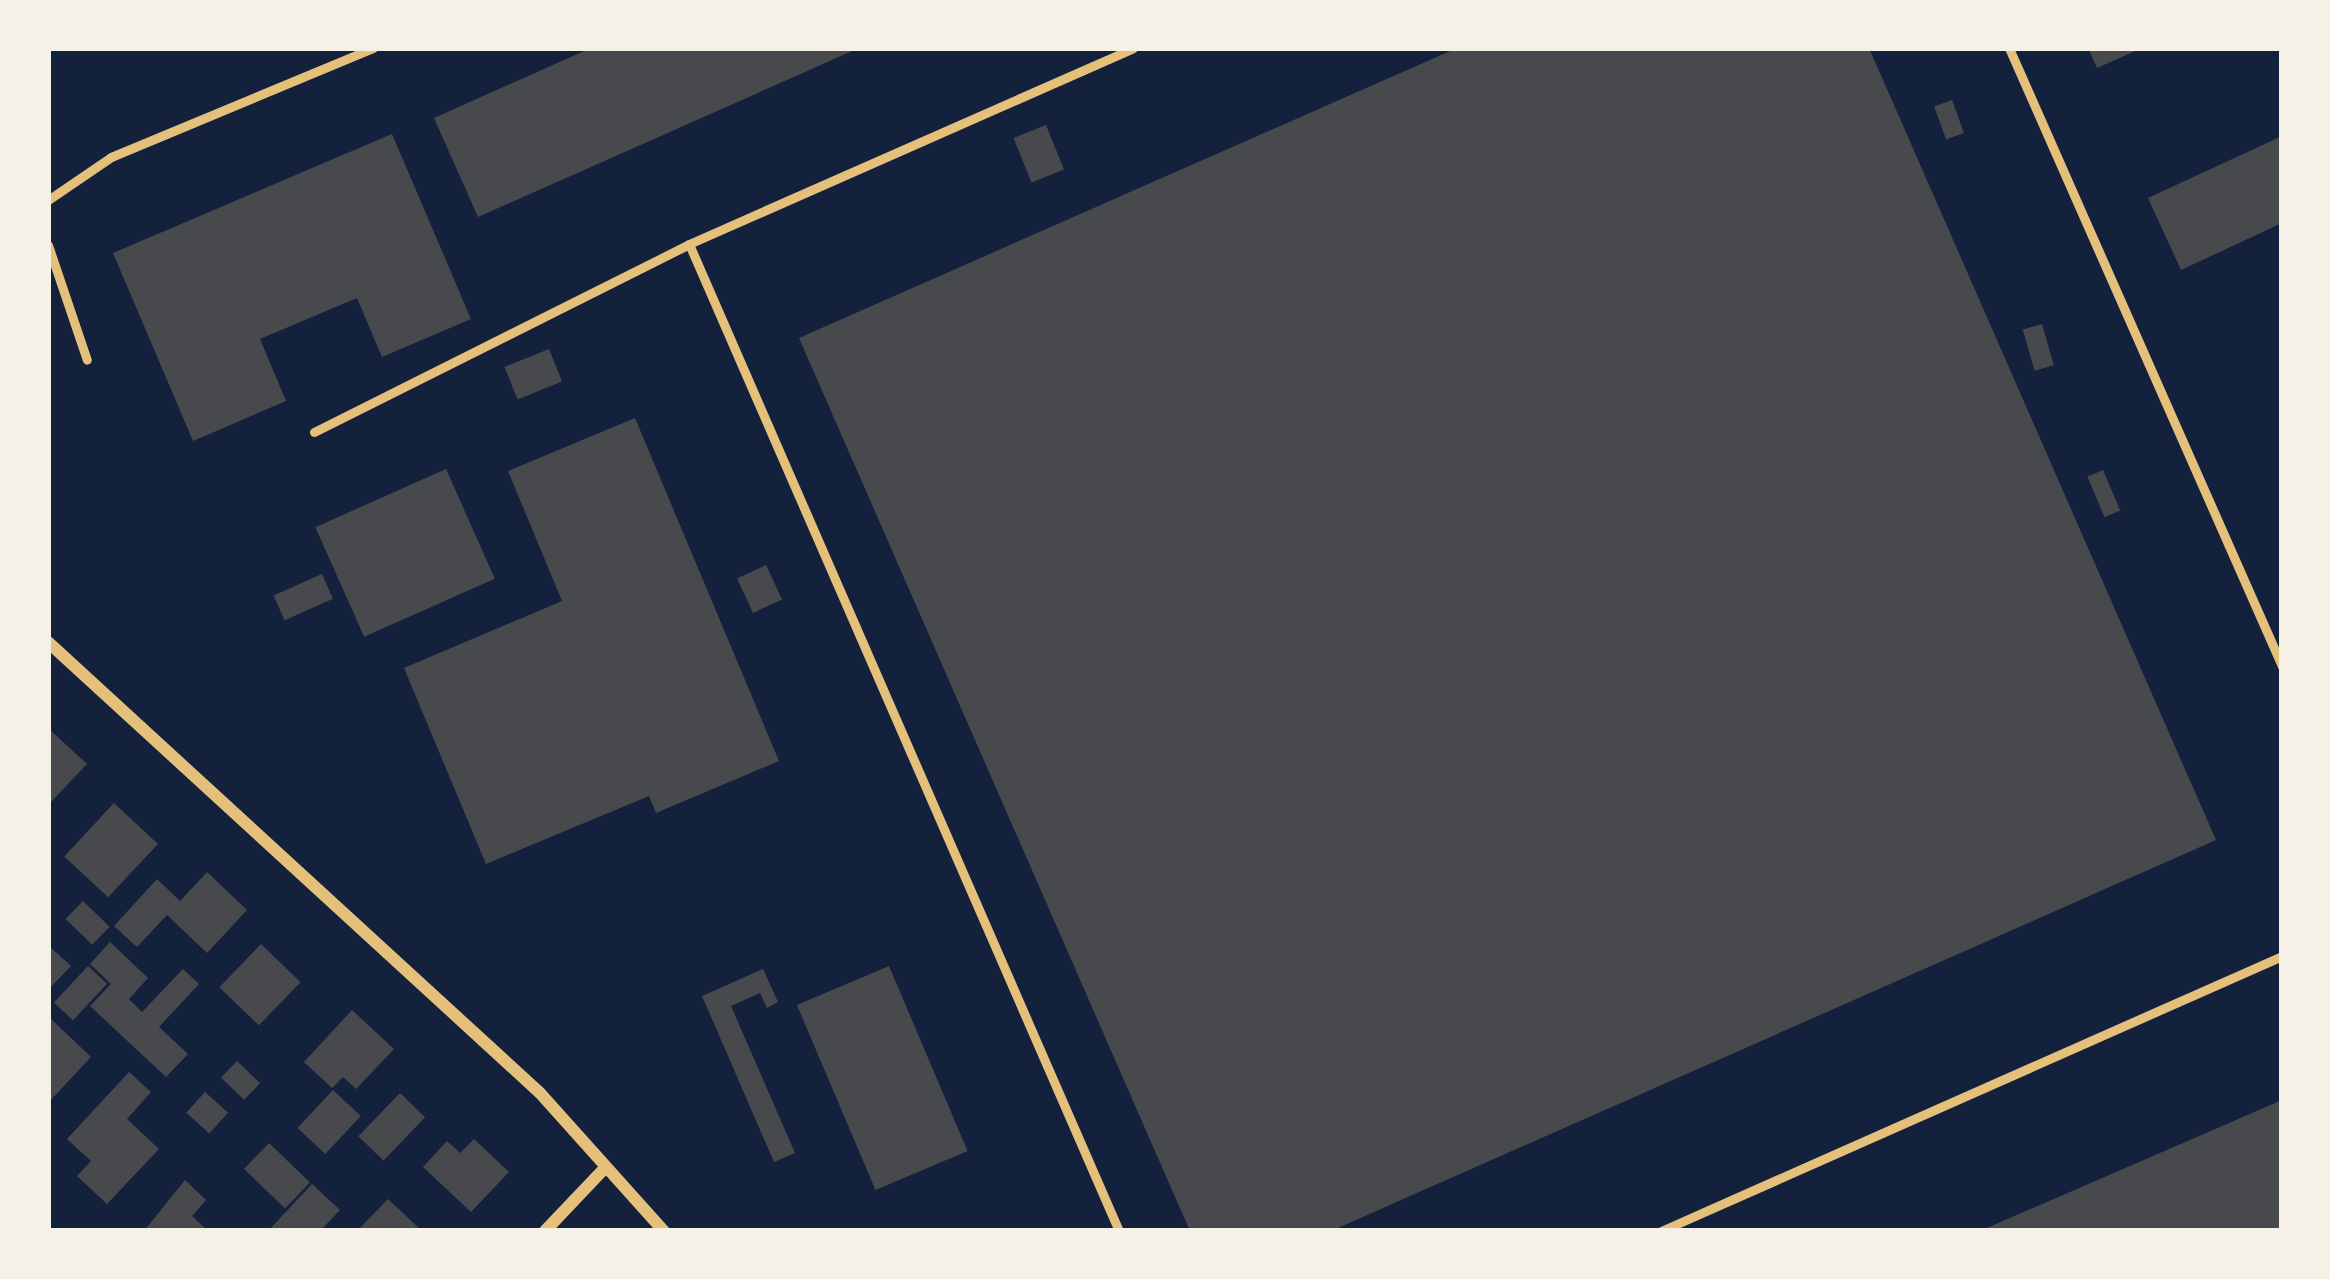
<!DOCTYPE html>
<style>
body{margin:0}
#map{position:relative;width:2330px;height:1279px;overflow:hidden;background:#14213d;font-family:"Source Sans 3",sans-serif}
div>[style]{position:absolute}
.building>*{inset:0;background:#48494c;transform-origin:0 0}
.service>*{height:9px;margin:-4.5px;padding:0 4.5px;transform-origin:4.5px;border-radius:4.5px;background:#e5c07b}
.minor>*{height:12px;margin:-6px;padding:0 6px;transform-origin:6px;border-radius:6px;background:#e5c07b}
span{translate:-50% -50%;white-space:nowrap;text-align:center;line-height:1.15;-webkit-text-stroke:9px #f6f1e7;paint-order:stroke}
.frame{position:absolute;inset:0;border:51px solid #f6f1e7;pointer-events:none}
</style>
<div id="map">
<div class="building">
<i style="clip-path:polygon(591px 48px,859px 48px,478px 217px,434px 118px)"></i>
<i style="clip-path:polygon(1457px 48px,1869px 48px,2216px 840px,1331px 1231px,1190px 1231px,799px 338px)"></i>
<i style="clip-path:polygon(2088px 48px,2142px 48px,2097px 68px)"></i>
<i style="left:1952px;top:100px;width:35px;height:19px;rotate:70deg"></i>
<i style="left:1046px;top:125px;width:48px;height:35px;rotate:68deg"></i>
<i style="clip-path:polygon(392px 134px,471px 319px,382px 357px,357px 298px,260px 339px,286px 401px,193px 441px,113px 253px)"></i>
<i style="clip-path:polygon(2282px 136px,2282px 223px,2181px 270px,2148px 198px)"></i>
<i style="left:2042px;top:324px;width:43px;height:20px;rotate:74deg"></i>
<i style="left:549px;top:349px;width:35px;height:48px;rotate:68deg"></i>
<i style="clip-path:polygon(635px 418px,779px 761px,656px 813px,649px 796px,486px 864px,404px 668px,562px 601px,508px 471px)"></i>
<i style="left:446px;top:469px;width:120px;height:143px;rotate:66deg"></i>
<i style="left:2103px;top:470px;width:44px;height:17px;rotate:67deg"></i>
<i style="left:766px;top:565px;width:38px;height:32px;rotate:65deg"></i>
<i style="left:322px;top:574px;width:27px;height:53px;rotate:66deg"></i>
<i style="clip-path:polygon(48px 728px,87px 764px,48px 805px)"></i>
<i style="left:114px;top:803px;width:60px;height:73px;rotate:43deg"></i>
<i style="clip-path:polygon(207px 872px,247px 910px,207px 953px,167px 915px,137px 947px,114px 926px,157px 879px,180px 901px)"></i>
<i style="left:83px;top:901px;width:37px;height:25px;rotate:44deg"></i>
<i style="clip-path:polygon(110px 942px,148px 978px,129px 999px,142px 1012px,183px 969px,199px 984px,159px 1027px,188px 1054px,166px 1077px,90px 1006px,111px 984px,90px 964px)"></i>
<i style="left:261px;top:944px;width:55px;height:60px;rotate:44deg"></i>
<i style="clip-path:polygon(48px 945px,71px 966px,51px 987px,48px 984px)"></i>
<i style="left:88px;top:966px;width:26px;height:50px;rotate:43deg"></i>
<i style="left:889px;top:966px;width:201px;height:100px;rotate:67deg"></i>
<i style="clip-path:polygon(763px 969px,778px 1002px,767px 1008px,760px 993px,731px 1006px,795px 1153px,774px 1162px,702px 996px)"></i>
<i style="clip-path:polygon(352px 1010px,394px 1049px,356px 1089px,343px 1077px,332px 1088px,304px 1062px)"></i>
<i style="clip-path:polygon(48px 1016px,91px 1057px,48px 1103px)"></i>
<i style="left:237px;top:1061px;width:32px;height:23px;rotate:44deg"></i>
<i style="clip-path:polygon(129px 1072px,151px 1092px,127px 1119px,159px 1149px,107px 1204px,77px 1176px,91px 1161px,67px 1139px)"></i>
<i style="left:333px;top:1090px;width:38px;height:52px;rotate:43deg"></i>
<i style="left:205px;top:1092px;width:31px;height:28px;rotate:42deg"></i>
<i style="left:400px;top:1093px;width:35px;height:60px;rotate:44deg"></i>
<i style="clip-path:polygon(2282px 1100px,2282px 1231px,1980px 1231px)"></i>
<i style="clip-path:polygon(474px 1139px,509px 1172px,471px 1212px,423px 1167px,447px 1141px,460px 1153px)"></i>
<i style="left:269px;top:1143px;width:57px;height:36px;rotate:44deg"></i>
<i style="clip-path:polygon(185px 1180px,206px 1200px,192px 1216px,208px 1231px,144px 1231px)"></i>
<i style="clip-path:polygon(312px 1184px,340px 1210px,320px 1231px,268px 1231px)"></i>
<i style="clip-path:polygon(388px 1199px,422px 1231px,357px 1231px)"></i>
</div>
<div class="service">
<i style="left:2009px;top:48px;width:676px;rotate:66.17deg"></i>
<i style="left:48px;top:200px;width:76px;rotate:-34.3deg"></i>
<i style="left:111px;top:157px;width:284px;rotate:-22.6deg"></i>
<i style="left:689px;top:244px;width:1077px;rotate:66.46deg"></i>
<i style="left:48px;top:245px;width:121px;rotate:71.3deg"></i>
<i style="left:314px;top:432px;width:419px;rotate:-26.6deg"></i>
<i style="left:689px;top:244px;width:485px;rotate:-23.8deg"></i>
<i style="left:1661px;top:1231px;width:679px;rotate:-23.89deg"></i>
</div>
<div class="minor">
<i style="left:48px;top:642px;width:667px;rotate:42.51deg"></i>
<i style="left:540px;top:1093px;width:186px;rotate:48.1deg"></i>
<i style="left:545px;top:1231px;width:83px;rotate:-46.5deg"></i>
</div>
<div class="frame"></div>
</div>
